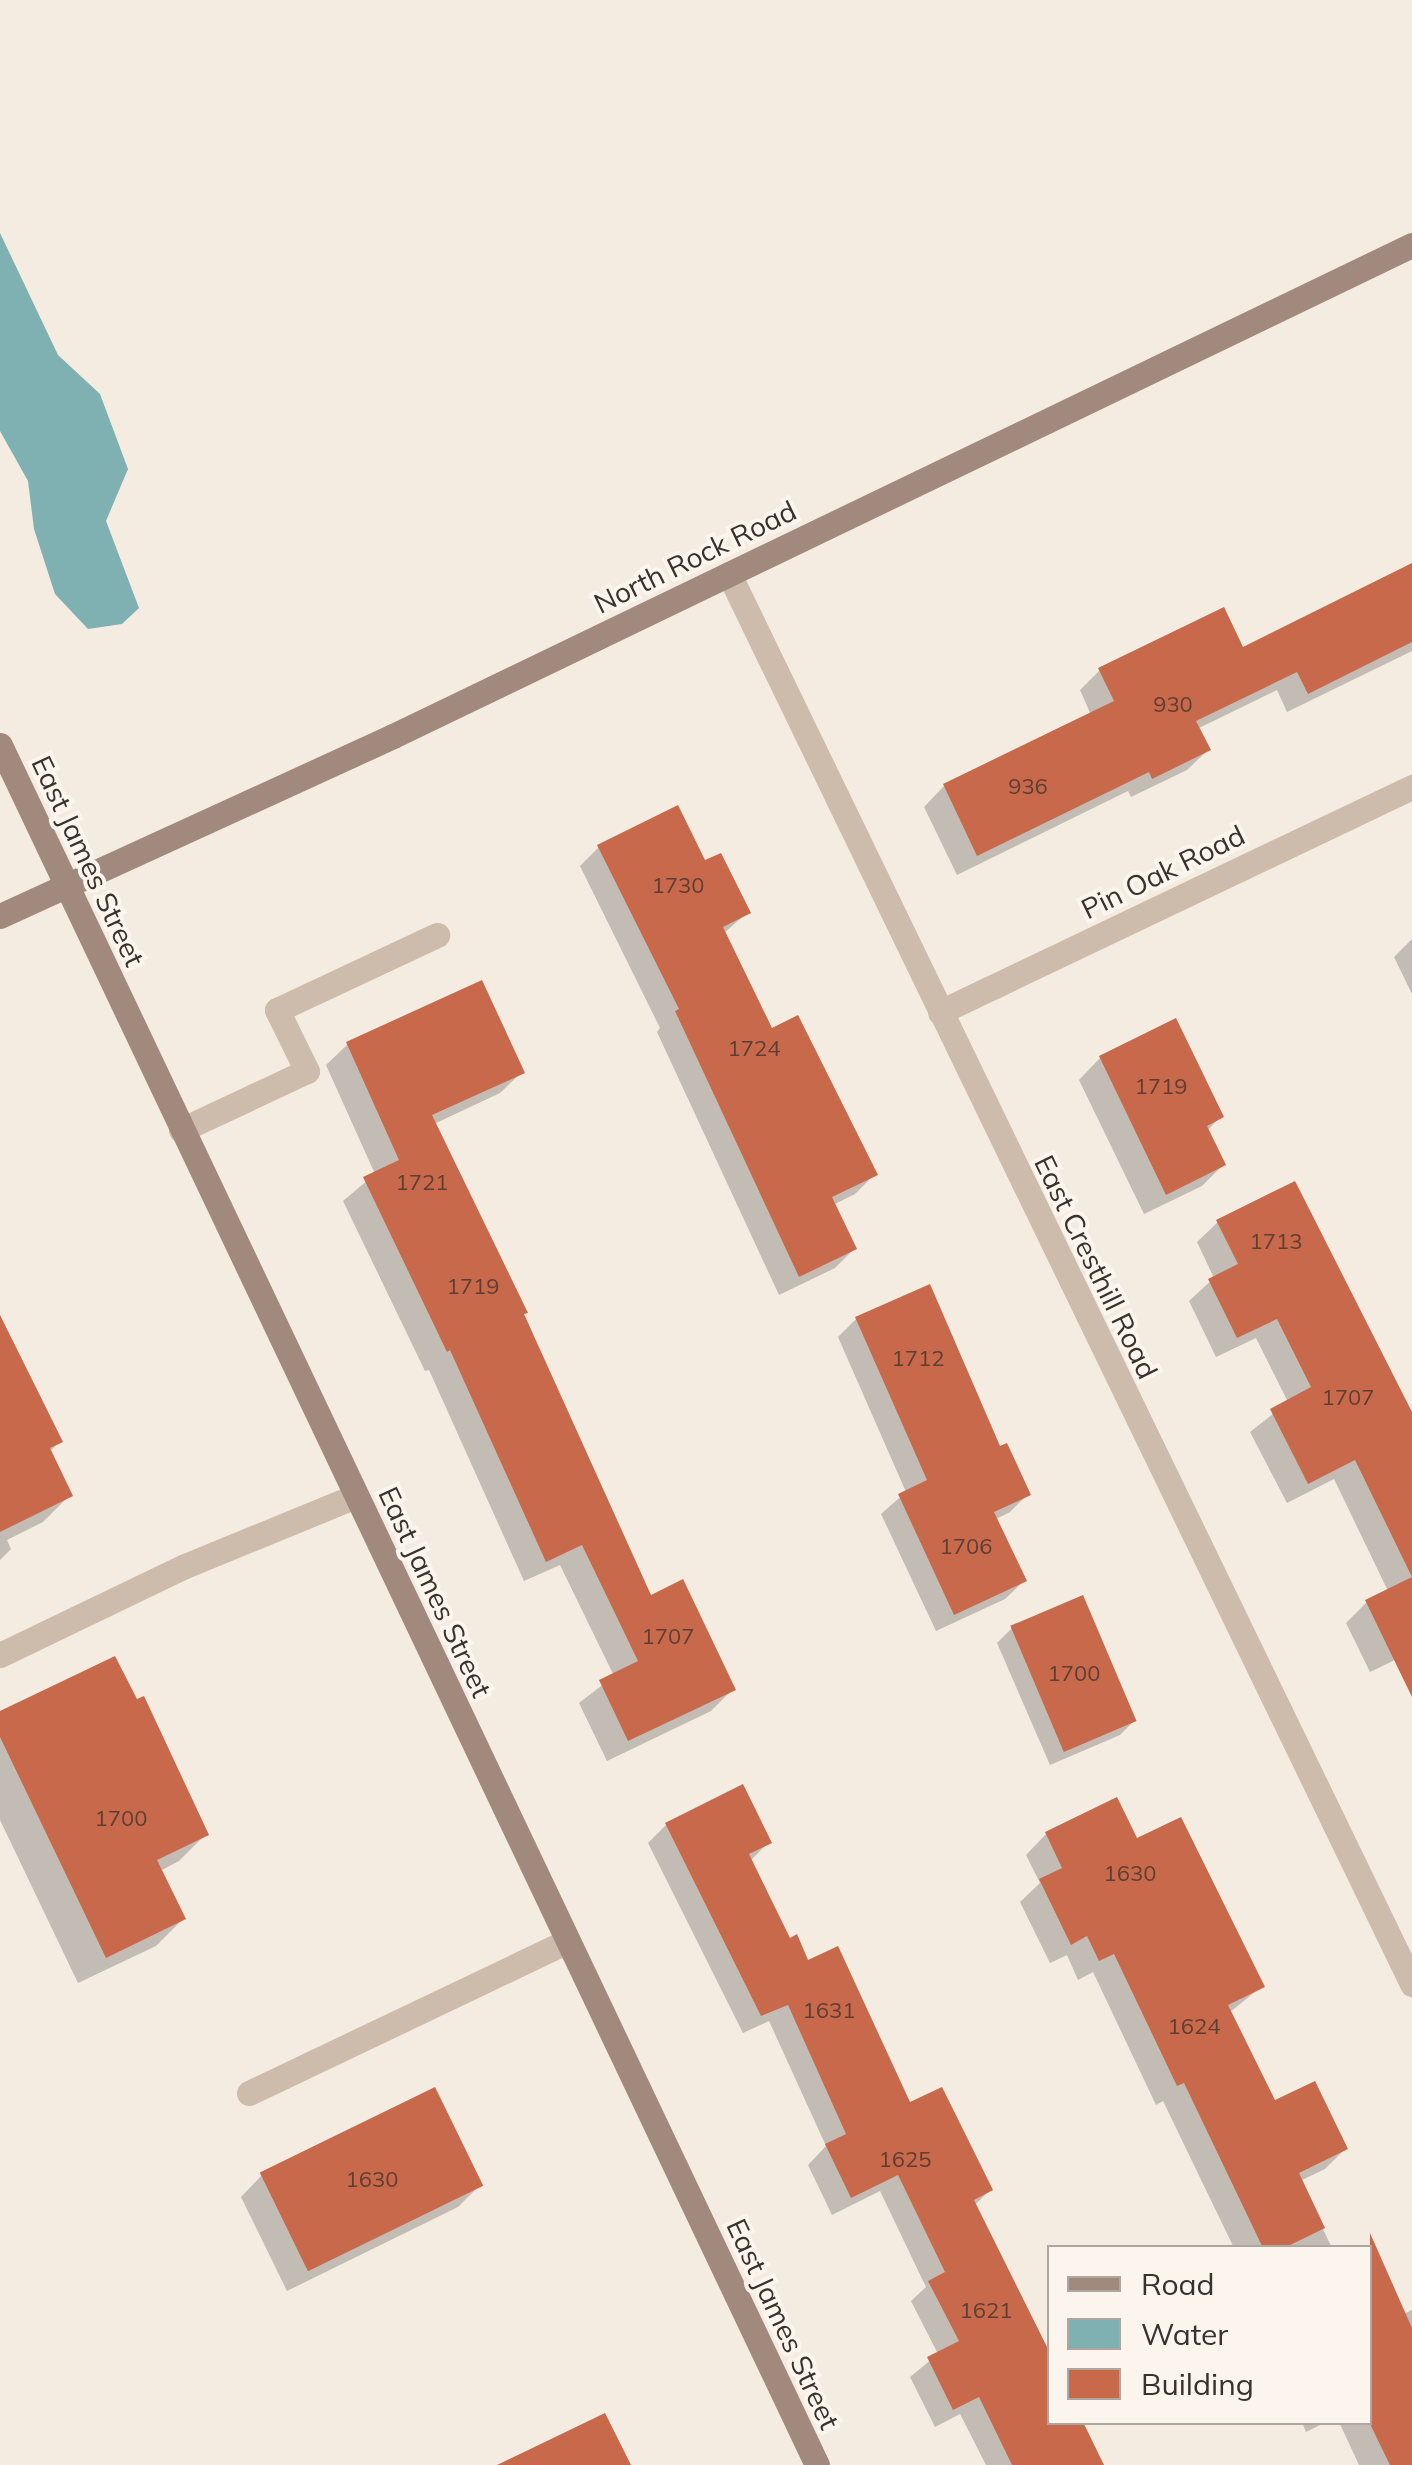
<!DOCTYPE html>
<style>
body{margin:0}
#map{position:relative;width:1412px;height:2465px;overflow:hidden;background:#f4ebe1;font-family:Mulish,sans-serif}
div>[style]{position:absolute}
.water>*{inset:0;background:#7fb0b2}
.shadow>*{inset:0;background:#0003}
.building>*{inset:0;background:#c8694b;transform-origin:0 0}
.lane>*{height:25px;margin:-12.5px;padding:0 12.5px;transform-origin:12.5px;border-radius:12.5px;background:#cdbbac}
.street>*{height:25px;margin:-12.5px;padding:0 12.5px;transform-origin:12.5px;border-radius:12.5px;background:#cdbbac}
.secondary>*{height:25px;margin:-12.5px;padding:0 12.5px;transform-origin:12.5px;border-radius:12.5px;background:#a18a7d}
span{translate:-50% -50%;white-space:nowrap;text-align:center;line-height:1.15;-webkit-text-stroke:8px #fbf5ee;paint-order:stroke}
.number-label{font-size:22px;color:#5e3e33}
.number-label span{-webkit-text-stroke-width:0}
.street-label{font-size:28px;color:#3b302b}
.legend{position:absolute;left:1047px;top:2245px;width:325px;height:180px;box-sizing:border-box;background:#fbf5ee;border:2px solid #aea6a0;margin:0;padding:12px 18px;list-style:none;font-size:30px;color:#3b302b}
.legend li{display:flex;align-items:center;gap:20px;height:50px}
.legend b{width:50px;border:2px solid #aea6a0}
</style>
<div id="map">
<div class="water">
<i style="clip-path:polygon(0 233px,58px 355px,100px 394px,128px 469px,106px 521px,139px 608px,122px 624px,88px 629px,55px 594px,34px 529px,28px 481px,0 431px)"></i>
</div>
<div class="shadow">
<i style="clip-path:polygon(1412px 566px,1412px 651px,1287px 712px,1277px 690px,1197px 729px,1208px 750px,1187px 770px,1131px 797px,1128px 791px,957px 875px,924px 807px,944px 786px,1091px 715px,1080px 690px,1100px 670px,1241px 650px)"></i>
<i style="clip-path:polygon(599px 847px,704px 863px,748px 912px,723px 934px,771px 1031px,875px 1174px,855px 1194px,833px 1205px,854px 1249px,835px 1268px,779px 1295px,657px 1032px,660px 1028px,580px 866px)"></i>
<i style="clip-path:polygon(1412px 939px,1412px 994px,1394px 957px)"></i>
<i style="clip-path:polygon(1175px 1022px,1221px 1116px,1207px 1131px,1223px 1165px,1202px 1186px,1144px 1214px,1079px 1080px,1100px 1058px)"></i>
<i style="clip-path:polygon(348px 1044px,522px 1072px,500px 1093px,434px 1124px,650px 1598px,733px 1689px,711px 1711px,607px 1761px,579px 1703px,614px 1676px,560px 1565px,524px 1581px,429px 1370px,425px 1371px,343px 1201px,375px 1174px,326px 1065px)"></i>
<i style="clip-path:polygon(1218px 1222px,1412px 1418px,1412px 1681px,1401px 1657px,1370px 1672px,1346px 1623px,1367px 1602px,1388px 1591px,1334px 1479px,1287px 1503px,1250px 1432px,1288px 1402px,1256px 1338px,1216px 1357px,1189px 1301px,1214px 1278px,1197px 1242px)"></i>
<i style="clip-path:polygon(856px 1319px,998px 1449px,1028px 1494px,1010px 1512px,994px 1520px,1024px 1581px,1005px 1599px,936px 1631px,881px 1514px,906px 1492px,838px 1337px)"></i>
<i style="clip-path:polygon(0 1349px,60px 1442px,49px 1452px,70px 1495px,43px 1522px,7px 1540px,11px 1549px,0 1560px)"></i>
<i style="clip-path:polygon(1012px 1628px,1134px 1721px,1120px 1735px,1050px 1765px,997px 1643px)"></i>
<i style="clip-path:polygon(0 1714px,206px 1834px,179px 1861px,160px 1871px,183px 1919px,156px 1946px,78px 1983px,0 1820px)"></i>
<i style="clip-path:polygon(1116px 1800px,1136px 1841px,1262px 1986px,1229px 2013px,1273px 2104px,1345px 2149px,1325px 2169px,1300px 2181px,1332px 2248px,1234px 2248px,1163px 2101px,1156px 2105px,1093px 1972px,1078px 1980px,1067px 1955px,1050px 1963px,1020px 1902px,1040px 1883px,1026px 1855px,1046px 1834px)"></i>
<i style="clip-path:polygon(666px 1825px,768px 1843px,750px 1861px,789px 1941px,909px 2106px,990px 2190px,974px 2206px,1050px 2422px,1101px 2465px,986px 2465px,960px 2414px,935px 2427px,910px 2377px,938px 2354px,911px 2301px,926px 2287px,880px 2191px,832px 2215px,808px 2165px,826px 2146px,769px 2021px,743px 2033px,648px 1843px)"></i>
<i style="clip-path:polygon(262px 2175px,480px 2185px,458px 2207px,287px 2291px,241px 2197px)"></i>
<i style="clip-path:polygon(1381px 2265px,1403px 2314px,1412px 2310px,1412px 2465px,1359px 2465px,1339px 2422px,1370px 2422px,1370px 2270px)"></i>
<i style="clip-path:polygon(1302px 2422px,1326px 2422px,1306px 2432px)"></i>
</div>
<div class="building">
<i style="clip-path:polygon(1412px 563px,1412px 642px,1308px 694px,1297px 672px,1196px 721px,1211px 750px,1152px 779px,1149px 772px,977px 856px,943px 784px,1114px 701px,1098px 668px,1224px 607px,1243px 647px)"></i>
<i style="clip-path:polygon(678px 805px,705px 860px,721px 853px,751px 913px,723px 927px,772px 1028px,798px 1015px,878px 1175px,832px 1197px,857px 1249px,799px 1277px,675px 1011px,679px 1009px,597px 845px)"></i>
<i style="clip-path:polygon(482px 980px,525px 1073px,432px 1115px,528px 1313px,524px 1314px,651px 1595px,683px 1579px,736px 1690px,628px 1741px,599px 1680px,638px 1661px,582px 1545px,546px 1562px,450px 1350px,447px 1352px,363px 1177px,399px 1160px,346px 1042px)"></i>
<i style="clip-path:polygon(1176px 1018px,1224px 1117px,1207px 1126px,1226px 1165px,1166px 1195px,1099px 1056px)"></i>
<i style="clip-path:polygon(1295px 1181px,1412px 1412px,1412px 1697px,1365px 1600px,1412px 1577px,1355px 1460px,1308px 1484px,1270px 1409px,1311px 1387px,1277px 1319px,1237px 1338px,1208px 1279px,1238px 1264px,1216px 1220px)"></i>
<i style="clip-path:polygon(930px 1284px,1000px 1446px,1007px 1443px,1031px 1495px,994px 1512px,1027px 1581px,954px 1615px,898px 1494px,927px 1480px,855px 1317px)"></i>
<i style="clip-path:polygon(0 1315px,63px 1442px,50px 1448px,73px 1496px,0 1532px)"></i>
<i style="left:1083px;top:1595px;width:137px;height:79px;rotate:67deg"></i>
<i style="clip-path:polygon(115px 1656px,137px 1699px,144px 1696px,209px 1835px,157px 1860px,186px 1919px,106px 1958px,0 1737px,0 1711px)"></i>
<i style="clip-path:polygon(743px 1784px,772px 1843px,749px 1854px,790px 1938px,797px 1934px,808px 1960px,838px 1946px,910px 2102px,942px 2087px,993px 2190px,974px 2200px,1050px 2353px,1050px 2422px,1083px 2422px,1104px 2465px,1012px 2465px,979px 2397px,953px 2410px,927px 2357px,959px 2341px,928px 2281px,945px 2272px,898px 2175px,851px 2198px,825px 2144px,846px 2134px,788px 2005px,761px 2016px,665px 1823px)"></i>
<i style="clip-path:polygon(1117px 1797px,1137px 1838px,1181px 1817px,1265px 1987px,1228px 2005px,1275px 2100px,1315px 2081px,1348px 2149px,1299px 2173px,1325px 2228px,1284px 2248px,1263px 2248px,1184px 2083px,1177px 2086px,1114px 1954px,1099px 1961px,1087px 1936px,1071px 1945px,1039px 1879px,1062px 1868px,1045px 1832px)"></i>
<i style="left:435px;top:2087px;width:110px;height:195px;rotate:64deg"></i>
<i style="clip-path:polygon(1370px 2233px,1412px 2328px,1412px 2465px,1390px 2465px,1370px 2424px)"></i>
<i style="clip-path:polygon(605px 2413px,631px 2465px,497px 2465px)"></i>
</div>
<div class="lane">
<i style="left:181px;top:1130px;width:139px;rotate:-25.1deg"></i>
<i style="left:307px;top:1071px;width:68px;rotate:-116.2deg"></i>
<i style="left:277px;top:1010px;width:177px;rotate:-25.1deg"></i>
<i style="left:0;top:1655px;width:205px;rotate:-25.7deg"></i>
<i style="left:185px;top:1566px;width:185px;rotate:-22.3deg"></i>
<i style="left:249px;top:2093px;width:353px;rotate:-25.5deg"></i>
</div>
<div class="street">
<i style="left:729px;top:574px;width:1567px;rotate:64.15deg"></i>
<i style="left:940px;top:1012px;width:523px;rotate:-25.49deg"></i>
</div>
<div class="secondary">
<i style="left:0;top:745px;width:1904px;rotate:64.59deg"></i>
<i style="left:0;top:916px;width:432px;rotate:-24.6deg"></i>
<i style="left:393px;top:736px;width:1131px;rotate:-25.73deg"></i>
</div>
<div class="number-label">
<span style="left:1173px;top:705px">930</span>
<span style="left:1028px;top:787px">936</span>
<span style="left:678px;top:886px">1730</span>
<span style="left:754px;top:1049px">1724</span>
<span style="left:1161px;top:1087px">1719</span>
<span style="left:422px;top:1183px">1721</span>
<span style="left:1276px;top:1242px">1713</span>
<span style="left:473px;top:1287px">1719</span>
<span style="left:918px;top:1359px">1712</span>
<span style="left:1348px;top:1398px">1707</span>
<span style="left:966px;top:1547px">1706</span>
<span style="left:668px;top:1637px">1707</span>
<span style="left:1074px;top:1674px">1700</span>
<span style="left:121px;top:1819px">1700</span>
<span style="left:1130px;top:1874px">1630</span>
<span style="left:829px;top:2011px">1631</span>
<span style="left:1194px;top:2027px">1624</span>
<span style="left:905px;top:2160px">1625</span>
<span style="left:372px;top:2180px">1630</span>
<span style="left:986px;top:2311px">1621</span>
</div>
<div class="street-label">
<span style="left:695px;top:557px;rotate:-26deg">North Rock Road</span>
<span style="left:88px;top:861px;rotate:65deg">East James Street</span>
<span style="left:1163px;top:872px;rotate:-26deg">Pin Oak Road</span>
<span style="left:1096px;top:1267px;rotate:64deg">East Cresthill Road</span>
<span style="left:435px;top:1592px;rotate:65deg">East James Street</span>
<span style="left:783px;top:2324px;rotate:65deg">East James Street</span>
</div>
<ul class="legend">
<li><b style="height:12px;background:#a18a7d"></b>Road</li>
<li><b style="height:28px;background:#7fb0b2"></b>Water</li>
<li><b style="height:28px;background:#c8694b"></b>Building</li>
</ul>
</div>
